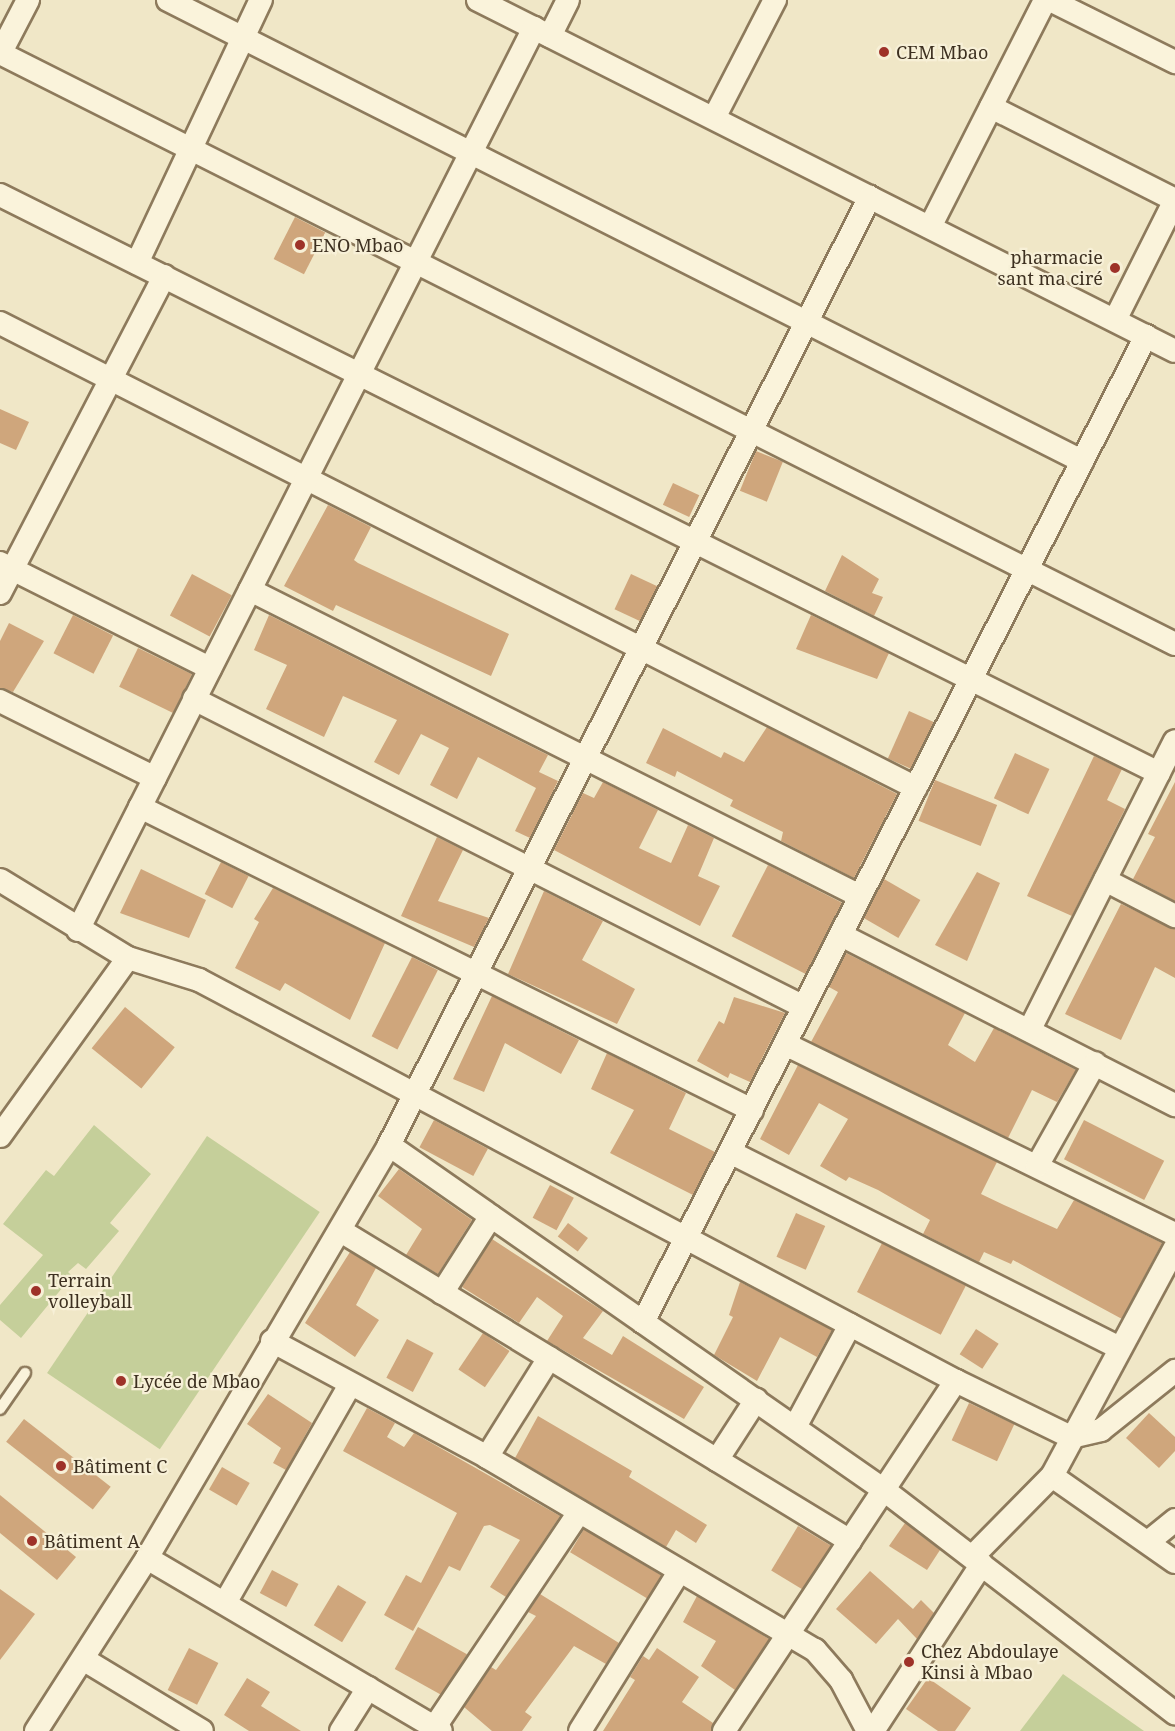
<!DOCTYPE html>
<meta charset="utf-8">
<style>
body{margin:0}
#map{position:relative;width:1175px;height:1731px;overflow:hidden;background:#f0e7c7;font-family:"Noto Serif",serif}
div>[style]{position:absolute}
.green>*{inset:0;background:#c5cf9a;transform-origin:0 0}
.building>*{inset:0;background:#cfa67c;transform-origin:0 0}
.roads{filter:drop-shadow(2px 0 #8d7a5c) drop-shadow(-2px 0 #8d7a5c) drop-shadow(0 2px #8d7a5c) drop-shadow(0 -2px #8d7a5c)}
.lane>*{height:10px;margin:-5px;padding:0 5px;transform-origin:5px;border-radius:5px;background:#faf3db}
.street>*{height:22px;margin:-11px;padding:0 11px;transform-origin:11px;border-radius:11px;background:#faf3db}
.dots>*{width:16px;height:16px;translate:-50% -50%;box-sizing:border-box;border:3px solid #f7f0d7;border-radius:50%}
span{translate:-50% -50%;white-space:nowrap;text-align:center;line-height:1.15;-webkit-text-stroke:4.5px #f7f0d7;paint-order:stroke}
.poi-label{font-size:18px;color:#3d3020}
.left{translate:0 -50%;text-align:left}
.right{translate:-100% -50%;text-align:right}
</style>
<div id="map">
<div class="green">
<i style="clip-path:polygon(94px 1125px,151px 1174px,110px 1223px,119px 1231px,86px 1269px,78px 1263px,68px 1272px,72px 1276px,21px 1338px,0 1320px,0 1305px,43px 1255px,3px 1224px,46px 1170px,54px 1176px)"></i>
<i style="left:207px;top:1136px;width:136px;height:286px;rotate:34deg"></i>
<i style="clip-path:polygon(1063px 1674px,1144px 1731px,1020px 1731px)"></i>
</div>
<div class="building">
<i style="left:295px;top:217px;width:34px;height:47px;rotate:27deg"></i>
<i style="clip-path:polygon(0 409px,29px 422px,16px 450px,0 443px)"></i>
<i style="left:756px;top:451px;width:29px;height:43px;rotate:22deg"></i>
<i style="left:673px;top:483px;width:29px;height:24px;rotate:25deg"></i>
<i style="clip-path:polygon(328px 505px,371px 527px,354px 560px,358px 563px,509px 634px,491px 676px,336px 605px,333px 611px,284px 586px)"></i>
<i style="clip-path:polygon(842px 555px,879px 579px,872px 593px,883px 597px,874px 616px,825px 591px)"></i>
<i style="left:192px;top:574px;width:45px;height:47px;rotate:28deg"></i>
<i style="left:631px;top:574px;width:29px;height:39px;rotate:25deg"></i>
<i style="left:73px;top:615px;width:45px;height:43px;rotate:27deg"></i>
<i style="clip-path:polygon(269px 615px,548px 755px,539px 772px,558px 781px,530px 838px,515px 831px,536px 788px,478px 757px,457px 799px,430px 785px,449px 748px,421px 734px,399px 775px,374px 762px,397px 720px,343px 696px,324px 737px,266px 709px,287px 665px,254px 650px)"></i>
<i style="clip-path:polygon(811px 615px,889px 653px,877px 679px,796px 649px)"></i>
<i style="clip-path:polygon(9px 623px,44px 641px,13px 692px,0 688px,0 641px)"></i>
<i style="left:138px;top:648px;width:60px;height:43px;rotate:26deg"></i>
<i style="left:909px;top:711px;width:27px;height:52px;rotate:24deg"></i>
<i style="clip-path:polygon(767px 727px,897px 794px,854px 878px,781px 841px,783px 832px,730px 806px,733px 800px,677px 771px,675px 777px,646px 763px,663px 728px,721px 758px,724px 752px,744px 762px)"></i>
<i style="left:1015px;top:753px;width:38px;height:50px;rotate:25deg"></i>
<i style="clip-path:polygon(1094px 756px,1122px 769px,1107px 800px,1125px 809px,1072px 916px,1027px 896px)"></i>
<i style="left:935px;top:780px;width:67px;height:44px;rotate:22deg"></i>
<i style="clip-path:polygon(603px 782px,658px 810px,639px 848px,671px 863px,688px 825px,714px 838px,698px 876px,720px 886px,700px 926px,554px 850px,583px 793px,594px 798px)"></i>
<i style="clip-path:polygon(1175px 782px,1175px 901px,1133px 879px,1155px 837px,1148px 834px)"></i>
<i style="clip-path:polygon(437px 837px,463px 850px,438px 901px,489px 918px,474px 947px,401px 916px)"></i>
<i style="left:221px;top:862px;width:31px;height:36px;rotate:27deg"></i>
<i style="left:768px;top:865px;width:83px;height:80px;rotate:27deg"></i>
<i style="clip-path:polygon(141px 869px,206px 900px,189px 938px,120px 913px)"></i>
<i style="clip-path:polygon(977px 872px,1000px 883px,967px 961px,935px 945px)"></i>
<i style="left:884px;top:879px;width:42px;height:44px;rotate:30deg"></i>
<i style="clip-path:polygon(273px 888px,385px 943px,350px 1020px,285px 983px,280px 991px,235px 968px,259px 922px,254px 919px)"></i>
<i style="clip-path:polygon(544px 891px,603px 921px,582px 960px,635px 989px,617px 1024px,508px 974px)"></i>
<i style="clip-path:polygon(1121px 904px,1175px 929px,1175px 978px,1155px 967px,1121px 1040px,1065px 1014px)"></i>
<i style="clip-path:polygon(846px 953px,965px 1013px,948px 1045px,975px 1062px,994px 1028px,1076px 1070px,1057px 1102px,1032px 1090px,1008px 1138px,811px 1042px,838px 992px,829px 987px)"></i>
<i style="left:412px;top:957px;width:29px;height:89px;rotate:27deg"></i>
<i style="clip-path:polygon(492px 996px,579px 1040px,561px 1074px,505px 1043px,484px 1092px,453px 1079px)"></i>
<i style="clip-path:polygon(734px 997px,785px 1013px,750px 1082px,730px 1073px,728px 1078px,697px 1061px,719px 1021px,724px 1024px)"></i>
<i style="left:125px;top:1007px;width:64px;height:53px;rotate:39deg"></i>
<i style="clip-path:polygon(607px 1053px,686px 1093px,669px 1129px,715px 1152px,693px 1195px,610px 1153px,634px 1110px,591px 1089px)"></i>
<i style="clip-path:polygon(798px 1065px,997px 1162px,981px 1194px,1004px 1205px,1057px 1229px,1074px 1200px,1162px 1243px,1122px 1319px,1013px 1260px,1011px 1264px,984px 1252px,979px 1262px,923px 1234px,930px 1220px,878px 1190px,849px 1177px,846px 1181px,820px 1166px,848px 1119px,819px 1103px,789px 1155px,760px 1139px)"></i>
<i style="left:434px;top:1120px;width:61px;height:31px;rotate:28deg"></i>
<i style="left:1084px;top:1120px;width:90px;height:44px;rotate:27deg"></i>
<i style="clip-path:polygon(399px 1169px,472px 1220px,438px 1274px,406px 1255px,422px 1229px,378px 1196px)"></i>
<i style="left:550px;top:1185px;width:27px;height:37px;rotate:28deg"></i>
<i style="left:796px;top:1213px;width:32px;height:48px;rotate:24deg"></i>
<i style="left:568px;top:1223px;width:25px;height:17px;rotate:37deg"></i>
<i style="clip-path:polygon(492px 1239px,603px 1311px,583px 1338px,612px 1355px,623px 1336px,704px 1387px,684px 1419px,547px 1341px,563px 1316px,537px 1297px,519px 1323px,462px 1287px)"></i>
<i style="left:882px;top:1243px;width:94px;height:55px;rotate:27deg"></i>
<i style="clip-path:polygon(350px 1252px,376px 1268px,356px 1305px,379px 1320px,355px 1357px,305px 1323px)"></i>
<i style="clip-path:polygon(740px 1282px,832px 1330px,817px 1357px,780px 1337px,757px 1381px,714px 1355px,733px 1317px,729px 1315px)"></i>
<i style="left:976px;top:1329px;width:27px;height:30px;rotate:33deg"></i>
<i style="left:483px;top:1333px;width:32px;height:44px;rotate:34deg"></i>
<i style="left:407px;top:1339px;width:30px;height:44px;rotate:28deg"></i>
<i style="clip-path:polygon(268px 1394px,312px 1423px,286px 1470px,273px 1463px,281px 1448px,247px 1424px)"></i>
<i style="left:969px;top:1403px;width:50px;height:41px;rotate:25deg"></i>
<i style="clip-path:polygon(367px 1408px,395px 1423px,387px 1437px,404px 1447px,414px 1433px,560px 1516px,506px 1597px,490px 1587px,520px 1540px,490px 1525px,484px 1526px,460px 1571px,449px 1566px,413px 1631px,384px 1615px,406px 1575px,421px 1583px,457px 1513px,343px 1451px)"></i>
<i style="clip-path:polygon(1149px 1413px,1175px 1437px,1175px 1451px,1159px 1468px,1126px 1438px)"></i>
<i style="clip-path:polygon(538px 1416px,632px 1471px,629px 1477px,707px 1525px,696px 1543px,676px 1530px,666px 1547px,515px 1458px)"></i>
<i style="left:24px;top:1419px;width:110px;height:29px;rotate:38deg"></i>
<i style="left:222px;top:1467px;width:32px;height:26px;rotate:30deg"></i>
<i style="clip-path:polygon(0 1495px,76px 1557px,57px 1580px,0 1533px)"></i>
<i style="clip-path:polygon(905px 1523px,940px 1550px,927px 1570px,889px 1546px)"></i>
<i style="left:798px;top:1526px;width:39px;height:52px;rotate:31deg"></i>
<i style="left:584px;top:1529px;width:90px;height:27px;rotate:31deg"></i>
<i style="left:272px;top:1570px;width:30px;height:26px;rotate:28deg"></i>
<i style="clip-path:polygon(870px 1571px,913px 1609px,921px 1600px,934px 1613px,917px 1639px,898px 1619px,876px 1644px,836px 1609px)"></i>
<i style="left:338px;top:1585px;width:33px;height:47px;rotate:31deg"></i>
<i style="clip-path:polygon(0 1589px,35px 1614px,0 1660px)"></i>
<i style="clip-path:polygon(540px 1594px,619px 1643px,606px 1664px,574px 1646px,525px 1712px,532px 1717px,522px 1731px,492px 1731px,464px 1707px,491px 1667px,496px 1670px,536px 1616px,528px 1612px)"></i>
<i style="clip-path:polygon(697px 1596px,769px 1639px,735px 1690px,701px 1666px,716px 1641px,683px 1622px)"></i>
<i style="left:418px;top:1627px;width:56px;height:48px;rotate:29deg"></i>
<i style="left:189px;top:1648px;width:33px;height:47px;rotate:27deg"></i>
<i style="clip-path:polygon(657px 1648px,699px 1677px,682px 1702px,713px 1723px,711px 1731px,603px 1731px,635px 1680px,630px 1677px,643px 1656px,649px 1660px)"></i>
<i style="clip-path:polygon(247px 1678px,270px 1692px,261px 1706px,301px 1731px,249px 1731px,224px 1715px)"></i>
<i style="clip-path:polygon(928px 1678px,971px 1708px,955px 1731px,938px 1731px,906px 1709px)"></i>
</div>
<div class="roads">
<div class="lane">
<i style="left:0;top:1409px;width:44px;rotate:-55.2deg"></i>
</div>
<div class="street">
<i style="left:168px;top:0;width:1024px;rotate:26.77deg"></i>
<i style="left:478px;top:0;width:780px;rotate:26.73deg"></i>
<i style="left:1050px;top:0;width:140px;rotate:26.4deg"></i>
<i style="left:550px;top:36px;width:40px;rotate:-63.4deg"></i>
<i style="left:0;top:53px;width:1315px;rotate:26.7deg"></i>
<i style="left:0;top:54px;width:61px;rotate:-62.6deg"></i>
<i style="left:991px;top:107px;width:206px;rotate:26.8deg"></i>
<i style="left:714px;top:118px;width:133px;rotate:-62.7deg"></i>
<i style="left:0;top:195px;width:1295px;rotate:26.51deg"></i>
<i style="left:930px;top:227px;width:254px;rotate:-63.1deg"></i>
<i style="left:137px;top:263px;width:291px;rotate:-64.8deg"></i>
<i style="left:1115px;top:320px;width:134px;rotate:-63.4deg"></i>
<i style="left:0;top:323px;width:1027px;rotate:26.91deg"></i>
<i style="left:0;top:563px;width:235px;rotate:26.6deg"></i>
<i style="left:250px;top:590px;width:682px;rotate:26.64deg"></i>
<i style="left:0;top:593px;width:357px;rotate:-62.6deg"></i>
<i style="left:194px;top:699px;width:683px;rotate:26.79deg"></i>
<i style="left:0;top:701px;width:173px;rotate:26.4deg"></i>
<i style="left:140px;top:807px;width:683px;rotate:26.34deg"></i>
<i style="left:0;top:880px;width:150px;rotate:31.4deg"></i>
<i style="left:128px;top:958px;width:74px;rotate:17.2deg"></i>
<i style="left:199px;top:980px;width:857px;rotate:27.91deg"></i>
<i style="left:956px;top:1381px;width:128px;rotate:26deg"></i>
<i style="left:1071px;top:1437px;width:31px;rotate:-13deg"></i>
<i style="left:1101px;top:1430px;width:95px;rotate:-38.6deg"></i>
<i style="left:1105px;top:880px;width:79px;rotate:27.2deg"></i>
<i style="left:78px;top:930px;width:1011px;rotate:-63.18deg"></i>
<i style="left:841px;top:935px;width:375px;rotate:27deg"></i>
<i style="left:1030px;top:1029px;width:322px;rotate:-63.3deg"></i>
<i style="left:785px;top:1044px;width:434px;rotate:26deg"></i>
<i style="left:0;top:1136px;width:219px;rotate:-54.3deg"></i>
<i style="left:389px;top:1145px;width:603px;rotate:34.88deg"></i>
<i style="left:884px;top:1490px;width:367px;rotate:37.5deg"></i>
<i style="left:730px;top:1152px;width:436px;rotate:26.7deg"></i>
<i style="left:1037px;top:1166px;width:118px;rotate:-60.6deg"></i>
<i style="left:341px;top:1231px;width:596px;rotate:31.34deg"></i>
<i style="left:442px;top:1293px;width:91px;rotate:-57.5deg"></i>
<i style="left:643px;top:1322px;width:1107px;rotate:-62.97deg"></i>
<i style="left:272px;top:1341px;width:244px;rotate:28.3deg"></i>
<i style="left:487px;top:1457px;width:381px;rotate:30.5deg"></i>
<i style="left:815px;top:1650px;width:40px;rotate:49deg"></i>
<i style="left:841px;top:1680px;width:58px;rotate:62.1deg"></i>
<i style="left:795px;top:1427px;width:116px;rotate:-61.7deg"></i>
<i style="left:487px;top:1457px;width:117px;rotate:-57.9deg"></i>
<i style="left:717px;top:1460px;width:72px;rotate:-57deg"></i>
<i style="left:1052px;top:1476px;width:150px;rotate:35deg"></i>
<i style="left:1148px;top:1542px;width:35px;rotate:-39deg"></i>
<i style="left:973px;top:1556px;width:112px;rotate:-45.4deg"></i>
<i style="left:1052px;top:1476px;width:259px;rotate:-61.7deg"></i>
<i style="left:147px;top:1558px;width:341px;rotate:30.5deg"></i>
<i style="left:225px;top:1603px;width:251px;rotate:-60.2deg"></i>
<i style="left:83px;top:1659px;width:139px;rotate:31.2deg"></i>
<i style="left:36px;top:1731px;width:206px;rotate:-57.3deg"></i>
<i style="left:147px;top:1558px;width:479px;rotate:-59.6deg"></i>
<i style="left:389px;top:1145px;width:1063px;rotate:-63.1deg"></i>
<i style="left:341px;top:1731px;width:51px;rotate:-57.9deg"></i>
<i style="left:432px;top:1731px;width:264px;rotate:-56.1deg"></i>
<i style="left:580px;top:1731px;width:187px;rotate:-58.1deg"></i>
<i style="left:724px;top:1731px;width:420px;rotate:-56.5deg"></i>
<i style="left:873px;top:1731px;width:199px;rotate:-56.9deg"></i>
</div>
</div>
<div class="dots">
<i style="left:884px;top:52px;background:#9e3229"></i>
<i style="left:300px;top:245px;background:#9e3229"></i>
<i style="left:1115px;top:268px;background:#9e3229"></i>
<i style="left:36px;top:1291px;background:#9e3229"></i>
<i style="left:121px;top:1381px;background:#9e3229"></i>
<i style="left:61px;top:1466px;background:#9e3229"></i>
<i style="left:32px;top:1541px;background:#9e3229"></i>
<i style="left:909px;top:1662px;background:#9e3229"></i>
</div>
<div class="poi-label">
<span class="left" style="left:896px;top:52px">CEM Mbao</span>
<span class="left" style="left:312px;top:245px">ENO Mbao</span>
<span class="right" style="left:1103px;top:268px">pharmacie<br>sant ma ciré</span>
<span class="left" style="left:48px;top:1291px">Terrain<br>volleyball</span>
<span class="left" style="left:133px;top:1381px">Lycée de Mbao</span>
<span class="left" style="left:73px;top:1466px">Bâtiment C</span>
<span class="left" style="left:44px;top:1541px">Bâtiment A</span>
<span class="left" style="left:921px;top:1662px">Chez Abdoulaye<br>Kinsi à Mbao</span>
</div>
</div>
